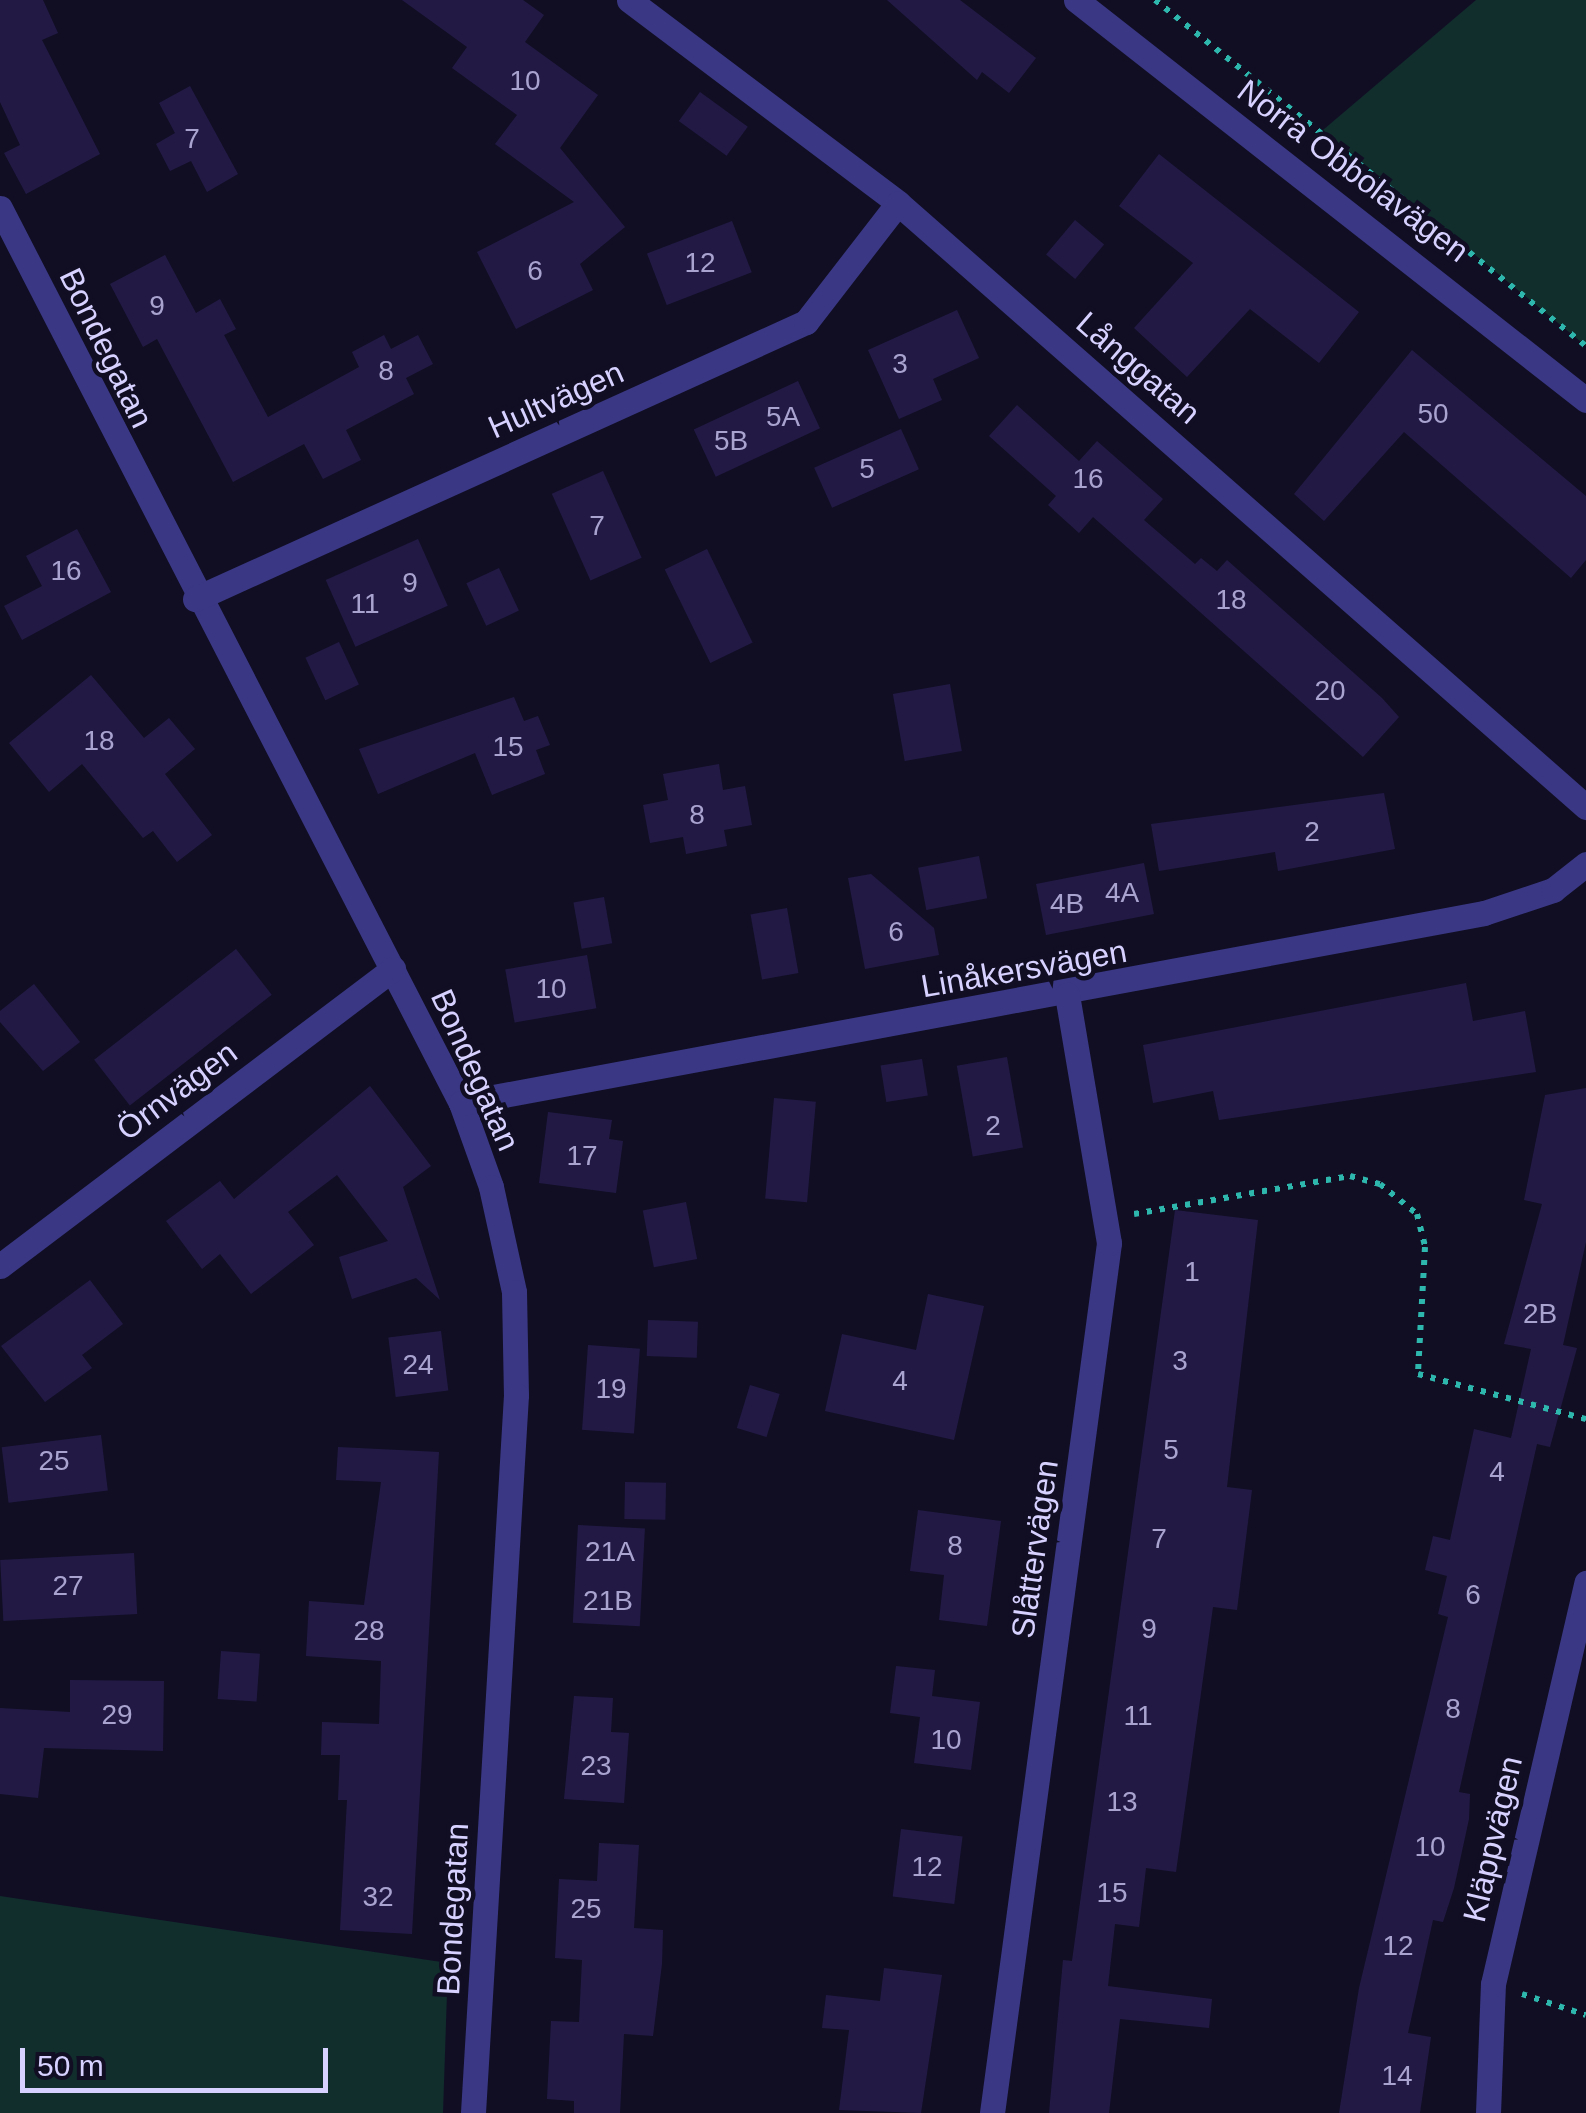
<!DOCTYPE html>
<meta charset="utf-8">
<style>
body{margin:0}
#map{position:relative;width:1586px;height:2113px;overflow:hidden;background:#110e24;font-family:Helvetica,sans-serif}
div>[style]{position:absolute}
.green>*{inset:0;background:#112e2d}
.building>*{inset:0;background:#221a45;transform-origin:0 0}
.path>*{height:6px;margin-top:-3px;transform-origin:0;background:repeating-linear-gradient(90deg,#2db7ad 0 5px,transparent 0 13px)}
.minor>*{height:25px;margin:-12.5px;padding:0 12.5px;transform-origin:12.5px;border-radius:12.5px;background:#3a3884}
.tertiary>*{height:25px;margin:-12.5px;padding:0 12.5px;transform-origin:12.5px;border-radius:12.5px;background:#3a3884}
span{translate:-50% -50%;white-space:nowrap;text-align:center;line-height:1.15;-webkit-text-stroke:9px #110e24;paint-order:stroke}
.number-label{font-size:28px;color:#a9a3d0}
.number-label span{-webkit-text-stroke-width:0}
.street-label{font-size:32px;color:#d6d1ff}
.scale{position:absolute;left:20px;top:2048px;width:308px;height:45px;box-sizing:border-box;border:5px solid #d6d1ff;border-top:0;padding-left:12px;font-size:30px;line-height:35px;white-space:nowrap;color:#d6d1ff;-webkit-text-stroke:8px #110e24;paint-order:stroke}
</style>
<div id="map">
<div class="green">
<i style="clip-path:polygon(1476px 0,1586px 0,1586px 346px,1323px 130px)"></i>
<i style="clip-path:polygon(0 1896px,448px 1963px,443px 2113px,0 2113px)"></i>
</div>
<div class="building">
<i style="clip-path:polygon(0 0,43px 0,58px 33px,42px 40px,100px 154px,26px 194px,4px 153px,20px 145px,0 102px)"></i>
<i style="clip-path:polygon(402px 0,523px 0,544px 15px,525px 42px,598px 95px,560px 148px,625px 227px,580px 264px,593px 290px,516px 329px,477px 252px,574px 202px,495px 144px,517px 115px,452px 68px,467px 47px)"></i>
<i style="clip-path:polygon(887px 0,960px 0,1036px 58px,1009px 93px,982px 72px,977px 80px)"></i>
<i style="clip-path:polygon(190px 86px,238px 174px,207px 192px,191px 161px,170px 171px,156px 144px,175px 133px,159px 103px)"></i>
<i style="left:700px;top:92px;width:59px;height:36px;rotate:36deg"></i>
<i style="clip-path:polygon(1159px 154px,1359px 312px,1319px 363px,1250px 309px,1187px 377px,1134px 328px,1193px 263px,1119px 206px)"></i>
<i style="left:1075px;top:220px;width:38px;height:45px;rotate:40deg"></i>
<i style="left:732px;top:221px;width:55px;height:91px;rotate:69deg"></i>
<i style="clip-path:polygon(165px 255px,196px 313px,220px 299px,236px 329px,224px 335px,268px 417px,359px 367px,352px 352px,384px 335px,391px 349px,418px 335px,433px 364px,406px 378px,414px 394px,346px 430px,361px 460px,323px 479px,304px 444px,233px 482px,157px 339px,143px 347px,110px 284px)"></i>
<i style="clip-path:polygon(957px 310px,979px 358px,933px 379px,942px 400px,899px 419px,868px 350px)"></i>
<i style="clip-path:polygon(1412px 350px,1586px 496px,1586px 560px,1571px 578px,1404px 432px,1324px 521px,1294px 494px)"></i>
<i style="left:798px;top:381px;width:52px;height:115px;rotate:65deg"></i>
<i style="clip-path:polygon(1017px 405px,1079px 461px,1097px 441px,1163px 499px,1144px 520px,1195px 564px,1201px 558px,1217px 571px,1227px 560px,1382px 698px,1399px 717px,1363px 757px,1093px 517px,1079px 533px,1048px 505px,1056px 496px,989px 436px)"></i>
<i style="left:901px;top:429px;width:44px;height:95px;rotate:66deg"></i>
<i style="left:603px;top:471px;width:95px;height:56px;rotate:66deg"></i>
<i style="clip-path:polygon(77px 529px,111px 592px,22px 640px,4px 606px,42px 586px,26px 556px)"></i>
<i style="left:418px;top:539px;width:73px;height:101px;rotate:66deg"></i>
<i style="left:707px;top:549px;width:104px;height:47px;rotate:64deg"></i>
<i style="left:499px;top:568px;width:47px;height:36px;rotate:65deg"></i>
<i style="left:339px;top:642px;width:47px;height:37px;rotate:65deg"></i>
<i style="clip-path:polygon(91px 675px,144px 738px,169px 718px,195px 749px,165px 774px,212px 835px,177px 862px,153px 831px,143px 838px,82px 764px,49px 792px,9px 743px)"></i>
<i style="left:950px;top:684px;width:68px;height:58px;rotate:80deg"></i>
<i style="clip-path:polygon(514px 697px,524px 721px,538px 716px,550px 745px,536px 750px,545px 774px,492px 795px,475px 753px,378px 794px,359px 749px)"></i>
<i style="clip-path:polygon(719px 764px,723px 790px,745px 786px,752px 825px,724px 830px,727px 846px,686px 854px,683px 837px,650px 843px,643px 805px,668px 800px,663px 774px)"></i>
<i style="clip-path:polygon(1384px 793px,1395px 849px,1278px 871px,1275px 852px,1159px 871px,1151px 824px)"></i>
<i style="left:979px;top:856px;width:43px;height:62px;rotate:79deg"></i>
<i style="left:1144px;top:863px;width:52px;height:110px;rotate:79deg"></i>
<i style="clip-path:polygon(871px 874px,934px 928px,939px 955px,865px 969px,848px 878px)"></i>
<i style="left:604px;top:897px;width:47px;height:31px;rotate:80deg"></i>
<i style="left:787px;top:908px;width:66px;height:37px;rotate:80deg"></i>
<i style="left:236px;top:949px;width:58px;height:180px;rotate:52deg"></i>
<i style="left:587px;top:955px;width:54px;height:83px;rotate:80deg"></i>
<i style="clip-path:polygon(1466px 983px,1473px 1021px,1525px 1011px,1536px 1072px,1219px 1120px,1213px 1091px,1153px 1103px,1143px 1045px)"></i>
<i style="clip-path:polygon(34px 984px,80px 1042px,43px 1071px,0 1022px,0 1011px)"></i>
<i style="left:1007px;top:1057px;width:92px;height:51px;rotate:80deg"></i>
<i style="left:922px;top:1059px;width:37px;height:42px;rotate:81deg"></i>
<i style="clip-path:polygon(370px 1086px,431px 1166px,403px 1187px,440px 1300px,416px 1278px,352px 1299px,339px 1257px,388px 1241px,337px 1175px,288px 1212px,314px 1245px,251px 1294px,220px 1254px,202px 1269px,166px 1221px,220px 1181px,234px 1199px)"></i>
<i style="clip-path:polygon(1586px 1088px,1586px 1242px,1563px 1345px,1577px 1348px,1550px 1447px,1537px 1444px,1459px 1792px,1470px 1794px,1469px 1819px,1454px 1888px,1443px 1922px,1433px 1920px,1408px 2033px,1431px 2037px,1420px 2113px,1339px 2113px,1359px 1988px,1448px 1617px,1438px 1614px,1447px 1576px,1425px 1570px,1433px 1536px,1450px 1540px,1474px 1429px,1511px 1438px,1531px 1349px,1504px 1344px,1542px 1204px,1524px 1200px,1545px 1095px)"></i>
<i style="left:774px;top:1098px;width:42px;height:101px;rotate:5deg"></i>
<i style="clip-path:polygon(548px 1112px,612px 1120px,609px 1139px,623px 1141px,616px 1193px,539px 1183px)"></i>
<i style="left:686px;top:1202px;width:58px;height:44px;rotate:79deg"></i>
<i style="clip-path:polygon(1175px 1210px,1258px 1220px,1227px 1487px,1252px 1490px,1237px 1610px,1213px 1607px,1176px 1872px,1146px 1868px,1139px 1927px,1115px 1924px,1108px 1986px,1212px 1999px,1209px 2028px,1120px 2019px,1109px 2113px,1049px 2113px,1063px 1960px,1072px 1961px)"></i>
<i style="clip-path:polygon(90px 1280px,123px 1324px,82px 1355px,92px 1368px,45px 1402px,1px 1346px)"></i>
<i style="clip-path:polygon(928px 1294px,984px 1306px,954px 1440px,825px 1411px,842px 1334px,916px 1350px)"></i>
<i style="left:648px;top:1320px;width:50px;height:36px;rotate:2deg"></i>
<i style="left:441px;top:1331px;width:60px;height:53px;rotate:83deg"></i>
<i style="left:588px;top:1345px;width:52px;height:85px;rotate:4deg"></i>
<i style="left:750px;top:1385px;width:31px;height:45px;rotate:17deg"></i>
<i style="left:101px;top:1435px;width:56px;height:100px;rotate:83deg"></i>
<i style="clip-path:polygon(338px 1447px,439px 1452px,412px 1934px,340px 1930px,347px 1800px,338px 1800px,340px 1755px,321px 1755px,322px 1722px,379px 1724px,381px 1661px,306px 1656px,309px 1601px,364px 1605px,381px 1482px,336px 1480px)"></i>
<i style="left:625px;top:1482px;width:41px;height:37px;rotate:1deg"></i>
<i style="clip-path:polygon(918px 1510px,1001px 1521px,987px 1626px,939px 1620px,944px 1575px,910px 1571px)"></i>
<i style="left:578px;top:1525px;width:67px;height:98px;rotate:3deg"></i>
<i style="left:134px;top:1553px;width:61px;height:134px;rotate:87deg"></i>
<i style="left:221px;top:1651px;width:39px;height:48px;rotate:4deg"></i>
<i style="clip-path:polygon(896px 1666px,935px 1670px,932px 1696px,980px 1702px,971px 1770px,914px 1763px,920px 1717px,890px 1713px)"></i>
<i style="clip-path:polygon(70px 1680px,164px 1681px,163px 1751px,44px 1748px,38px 1798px,0 1794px,0 1708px,70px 1712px)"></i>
<i style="clip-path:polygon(574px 1696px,613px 1698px,611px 1732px,629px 1733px,624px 1803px,564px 1799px)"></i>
<i style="left:901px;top:1829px;width:62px;height:68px;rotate:7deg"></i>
<i style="clip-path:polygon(599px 1843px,639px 1845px,634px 1928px,663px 1930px,662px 1964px,653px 2036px,624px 2034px,620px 2113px,574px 2113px,574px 2101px,547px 2099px,551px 2021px,579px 2022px,582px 1960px,555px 1958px,559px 1879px,597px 1881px)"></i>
<i style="clip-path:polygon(884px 1968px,942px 1975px,921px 2113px,839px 2110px,849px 2030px,822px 2028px,826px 1995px,880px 2001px)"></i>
</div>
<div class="path">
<i style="left:1155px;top:0;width:553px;rotate:38.76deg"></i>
<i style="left:1134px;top:1214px;width:219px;rotate:-10deg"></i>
<i style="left:1350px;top:1176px;width:31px;rotate:15deg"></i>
<i style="left:1380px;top:1184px;width:48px;rotate:39deg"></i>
<i style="left:1417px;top:1214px;width:34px;rotate:76deg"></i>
<i style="left:1425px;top:1247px;width:127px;rotate:93.2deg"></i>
<i style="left:1418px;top:1374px;width:174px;rotate:15deg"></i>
<i style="left:1522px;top:1994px;width:67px;rotate:18.2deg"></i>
</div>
<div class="minor">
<i style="left:629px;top:0;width:337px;rotate:37deg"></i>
<i style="left:898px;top:203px;width:916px;rotate:41.28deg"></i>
<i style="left:0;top:208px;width:1007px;rotate:62.75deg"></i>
<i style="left:461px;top:1103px;width:89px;rotate:70.3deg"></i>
<i style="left:491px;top:1187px;width:107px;rotate:77.6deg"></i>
<i style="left:514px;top:1292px;width:103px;rotate:88.9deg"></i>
<i style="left:516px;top:1395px;width:719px;rotate:93.43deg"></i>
<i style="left:195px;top:599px;width:671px;rotate:-24.39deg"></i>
<i style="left:806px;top:322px;width:150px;rotate:-52.3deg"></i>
<i style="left:461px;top:1103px;width:1040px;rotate:-10.52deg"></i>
<i style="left:1484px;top:913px;width:73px;rotate:-18.4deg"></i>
<i style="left:1553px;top:890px;width:42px;rotate:-38.2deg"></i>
<i style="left:0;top:1266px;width:493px;rotate:-37.1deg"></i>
<i style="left:992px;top:2113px;width:878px;rotate:-82.34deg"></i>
<i style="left:1109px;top:1243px;width:252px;rotate:-99.6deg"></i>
<i style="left:1488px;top:2113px;width:129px;rotate:-87.8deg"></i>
<i style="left:1493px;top:1984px;width:412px;rotate:-76.9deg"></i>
</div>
<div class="tertiary">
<i style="left:1076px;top:0;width:648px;rotate:38.11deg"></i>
</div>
<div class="number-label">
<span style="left:525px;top:81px">10</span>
<span style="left:192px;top:139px">7</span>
<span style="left:700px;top:263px">12</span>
<span style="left:535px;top:271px">6</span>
<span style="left:157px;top:306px">9</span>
<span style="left:900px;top:364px">3</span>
<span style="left:386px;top:371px">8</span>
<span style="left:1433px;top:414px">50</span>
<span style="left:783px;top:417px">5A</span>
<span style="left:731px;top:441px">5B</span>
<span style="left:867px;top:469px">5</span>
<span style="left:1088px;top:479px">16</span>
<span style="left:597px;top:526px">7</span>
<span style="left:66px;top:571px">16</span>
<span style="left:410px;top:583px">9</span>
<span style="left:1231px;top:600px">18</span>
<span style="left:365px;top:604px">11</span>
<span style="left:1330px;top:691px">20</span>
<span style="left:99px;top:741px">18</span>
<span style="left:508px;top:747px">15</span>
<span style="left:697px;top:815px">8</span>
<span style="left:1312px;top:832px">2</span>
<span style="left:1122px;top:893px">4A</span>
<span style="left:1067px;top:904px">4B</span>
<span style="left:896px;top:932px">6</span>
<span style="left:551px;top:989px">10</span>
<span style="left:993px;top:1126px">2</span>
<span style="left:582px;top:1156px">17</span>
<span style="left:1192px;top:1272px">1</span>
<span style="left:1540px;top:1314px">2B</span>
<span style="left:1180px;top:1361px">3</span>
<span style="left:418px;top:1365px">24</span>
<span style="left:900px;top:1381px">4</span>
<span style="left:611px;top:1389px">19</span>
<span style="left:1171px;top:1450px">5</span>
<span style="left:54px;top:1461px">25</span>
<span style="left:1497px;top:1472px">4</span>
<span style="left:1159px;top:1539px">7</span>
<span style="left:955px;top:1546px">8</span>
<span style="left:610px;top:1552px">21A</span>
<span style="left:68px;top:1586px">27</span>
<span style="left:1473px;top:1595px">6</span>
<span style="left:608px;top:1601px">21B</span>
<span style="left:1149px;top:1629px">9</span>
<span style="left:369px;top:1631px">28</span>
<span style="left:1453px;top:1709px">8</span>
<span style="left:117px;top:1715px">29</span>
<span style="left:1138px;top:1716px">11</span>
<span style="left:946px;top:1740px">10</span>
<span style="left:596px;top:1766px">23</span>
<span style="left:1122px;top:1802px">13</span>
<span style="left:1430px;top:1847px">10</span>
<span style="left:927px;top:1867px">12</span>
<span style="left:1112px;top:1893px">15</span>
<span style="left:378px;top:1897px">32</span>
<span style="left:586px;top:1909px">25</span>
<span style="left:1398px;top:1946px">12</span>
<span style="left:1397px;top:2076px">14</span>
</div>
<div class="street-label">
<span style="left:1353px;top:171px;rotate:37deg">Norra Obbolavägen</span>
<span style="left:106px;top:348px;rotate:64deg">Bondegatan</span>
<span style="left:1138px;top:368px;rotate:41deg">Långgatan</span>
<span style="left:556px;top:400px;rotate:-24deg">Hultvägen</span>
<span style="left:1024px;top:969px;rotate:-10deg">Linåkersvägen</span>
<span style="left:475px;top:1070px;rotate:66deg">Bondegatan</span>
<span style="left:177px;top:1091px;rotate:-37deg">Örnvägen</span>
<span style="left:1035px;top:1549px;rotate:-82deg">Slåttervägen</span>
<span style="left:1493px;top:1839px;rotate:-77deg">Kläppvägen</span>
<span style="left:453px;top:1909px;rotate:-87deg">Bondegatan</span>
</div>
<div class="scale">50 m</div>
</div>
